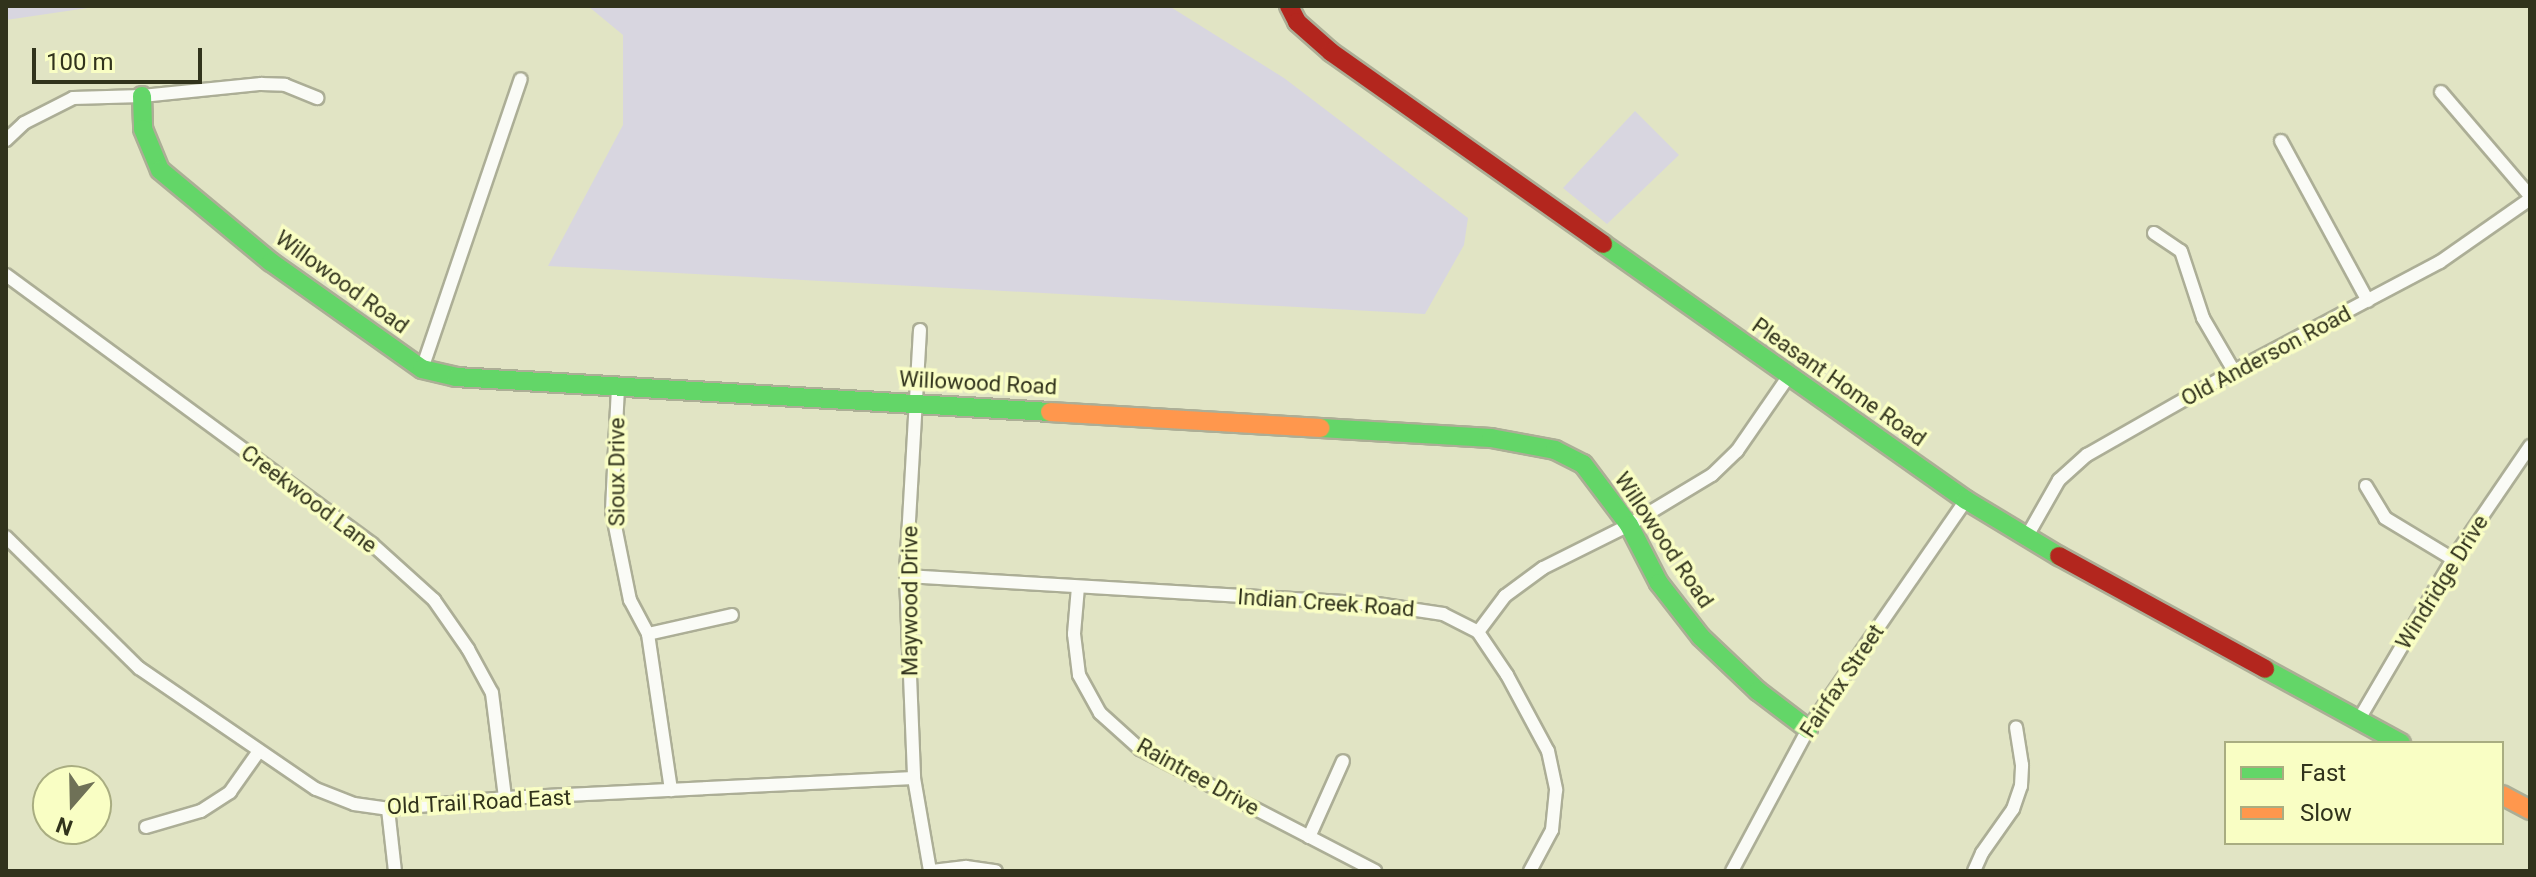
<!DOCTYPE html>
<style>
body{margin:0}
#map{position:relative;width:2536px;height:877px;overflow:hidden;background:#e1e4c4;font-family:Roboto,sans-serif}
div>[style]{position:absolute}
.green>*{inset:0;background:#d8d6e0}
.roads{filter:drop-shadow(2px 0 #acae96) drop-shadow(-2px 0 #acae96) drop-shadow(0 2px #acae96) drop-shadow(0 -2px #acae96)}
.street>*{height:12px;margin:-6px;padding:0 6px;transform-origin:6px;border-radius:6px;background:#fafbf6}
.fast>*{height:18px;margin:-9px;padding:0 9px;transform-origin:9px;border-radius:9px;background:#63d668}
.slow>*{height:18px;margin:-9px;padding:0 9px;transform-origin:9px;border-radius:9px;background:#ff974d}
.jam>*{height:18px;margin:-9px;padding:0 9px;transform-origin:9px;border-radius:9px;background:#b3261e}
span{translate:-50% -50%;white-space:nowrap;text-align:center;line-height:1.15;-webkit-text-stroke:7px #f9fec4;paint-order:stroke}
.street-label{font-size:22px;color:#31331c}
.frame{position:absolute;inset:0;border:8px solid #31331c;pointer-events:none}
.legend{position:absolute;left:2224px;top:741px;width:280px;height:104px;box-sizing:border-box;background:#f9fec4;border:2px solid #a9ad81;margin:0;padding:10px 14px;list-style:none;font-size:24px;color:#31331c}
.legend li{display:flex;align-items:center;gap:16px;height:40px}
.legend b{width:40px;border:2px solid #a9ad81}
.north{position:absolute;left:32px;top:765px;width:80px;height:80px;box-sizing:border-box;background:#f9fec4;border:2px solid #a9ad81;border-radius:50%;rotate:200deg;font-size:22px;font-weight:700;line-height:32px;text-align:center;color:#31331c}
.north::after{content:'';display:block;margin:auto;width:28px;height:36px;background:#6f7157;clip-path:polygon(50% 0,100% 100%,50% 72%,0 100%)}
.scale{position:absolute;left:32px;top:48px;width:170px;height:36px;box-sizing:border-box;border:4px solid #31331c;border-top:0;padding-left:10px;font-size:24px;line-height:28px;white-space:nowrap;color:#31331c;-webkit-text-stroke:6px #f9fec4;paint-order:stroke}
</style>
<div id="map">
<div class="green">
<i style="clip-path:polygon(6px 6px,101px 6px,6px 20px)"></i>
<i style="clip-path:polygon(588px 6px,1169px 6px,1284px 78px,1468px 218px,1464px 245px,1425px 314px,548px 266px,623px 125px,623px 35px)"></i>
<i style="clip-path:polygon(1635px 111px,1679px 155px,1607px 224px,1563px 188px)"></i>
</div>
<div class="roads">
<div class="street">
<i style="left:2441px;top:92px;width:137px;rotate:49.4deg"></i>
<i style="left:6px;top:140px;width:25px;rotate:-43deg"></i>
<i style="left:24px;top:123px;width:55px;rotate:-27deg"></i>
<i style="left:73px;top:98px;width:69px;rotate:-1.7deg"></i>
<i style="left:142px;top:96px;width:120px;rotate:-5.8deg"></i>
<i style="left:261px;top:84px;width:24px;rotate:2deg"></i>
<i style="left:285px;top:85px;width:35px;rotate:22deg"></i>
<i style="left:2281px;top:141px;width:182px;rotate:61.5deg"></i>
<i style="left:2154px;top:233px;width:32px;rotate:34deg"></i>
<i style="left:2181px;top:251px;width:71px;rotate:71.8deg"></i>
<i style="left:2203px;top:318px;width:61px;rotate:59.7deg"></i>
<i style="left:6px;top:275px;width:454px;rotate:36.3deg"></i>
<i style="left:372px;top:544px;width:84px;rotate:42.1deg"></i>
<i style="left:434px;top:600px;width:60px;rotate:55.2deg"></i>
<i style="left:468px;top:649px;width:50px;rotate:61.4deg"></i>
<i style="left:492px;top:693px;width:106px;rotate:82.9deg"></i>
<i style="left:920px;top:330px;width:246px;rotate:93.3deg"></i>
<i style="left:906px;top:576px;width:202px;rotate:87.7deg"></i>
<i style="left:914px;top:778px;width:94px;rotate:80.2deg"></i>
<i style="left:422px;top:369px;width:306px;rotate:-71.2deg"></i>
<i style="left:618px;top:387px;width:124px;rotate:92.8deg"></i>
<i style="left:612px;top:511px;width:91px;rotate:78.6deg"></i>
<i style="left:630px;top:600px;width:38px;rotate:62deg"></i>
<i style="left:648px;top:634px;width:158px;rotate:81.6deg"></i>
<i style="left:2366px;top:486px;width:37px;rotate:59deg"></i>
<i style="left:2385px;top:518px;width:79px;rotate:31.1deg"></i>
<i style="left:6px;top:537px;width:187px;rotate:44.6deg"></i>
<i style="left:139px;top:668px;width:214px;rotate:34.4deg"></i>
<i style="left:316px;top:789px;width:41px;rotate:21.5deg"></i>
<i style="left:354px;top:804px;width:34px;rotate:8deg"></i>
<i style="left:388px;top:809px;width:118px;rotate:-5.4deg"></i>
<i style="left:505px;top:798px;width:409px;rotate:-2.8deg"></i>
<i style="left:2026px;top:538px;width:67px;rotate:-60.4deg"></i>
<i style="left:2059px;top:480px;width:38px;rotate:-42deg"></i>
<i style="left:2087px;top:455px;width:169px;rotate:-29.7deg"></i>
<i style="left:2234px;top:371px;width:233px;rotate:-27.9deg"></i>
<i style="left:2440px;top:262px;width:110px;rotate:-35deg"></i>
<i style="left:906px;top:576px;width:472px;rotate:3.4deg"></i>
<i style="left:1377px;top:604px;width:67px;rotate:8.6deg"></i>
<i style="left:1443px;top:614px;width:39px;rotate:27deg"></i>
<i style="left:1478px;top:632px;width:52px;rotate:56deg"></i>
<i style="left:1507px;top:675px;width:86px;rotate:61.7deg"></i>
<i style="left:1548px;top:751px;width:40px;rotate:78deg"></i>
<i style="left:1556px;top:790px;width:40px;rotate:95.7deg"></i>
<i style="left:1552px;top:830px;width:47px;rotate:118.2deg"></i>
<i style="left:1078px;top:587px;width:47px;rotate:94.9deg"></i>
<i style="left:1074px;top:634px;width:41px;rotate:83deg"></i>
<i style="left:1079px;top:675px;width:43px;rotate:61.1deg"></i>
<i style="left:1100px;top:713px;width:54px;rotate:42deg"></i>
<i style="left:1140px;top:749px;width:265px;rotate:27.4deg"></i>
<i style="left:1478px;top:632px;width:45px;rotate:-53.1deg"></i>
<i style="left:1505px;top:596px;width:47px;rotate:-36.4deg"></i>
<i style="left:1543px;top:568px;width:96px;rotate:-26.6deg"></i>
<i style="left:1629px;top:525px;width:97px;rotate:-31.1deg"></i>
<i style="left:1712px;top:475px;width:35px;rotate:-44deg"></i>
<i style="left:1737px;top:451px;width:90px;rotate:-55.4deg"></i>
<i style="left:648px;top:634px;width:86px;rotate:-12.7deg"></i>
<i style="left:2358px;top:721px;width:188px;rotate:-59.6deg"></i>
<i style="left:2453px;top:559px;width:137px;rotate:-55.7deg"></i>
<i style="left:388px;top:809px;width:62px;rotate:83.6deg"></i>
<i style="left:146px;top:827px;width:57px;rotate:-16.2deg"></i>
<i style="left:201px;top:811px;width:35px;rotate:-33deg"></i>
<i style="left:230px;top:792px;width:50px;rotate:-54.7deg"></i>
<i style="left:1309px;top:837px;width:83px;rotate:-65.9deg"></i>
<i style="left:932px;top:871px;width:34px;rotate:-7deg"></i>
<i style="left:966px;top:867px;width:30px;rotate:8deg"></i>
<i style="left:1732px;top:871px;width:161px;rotate:-61.8deg"></i>
<i style="left:1808px;top:729px;width:278px;rotate:-55.4deg"></i>
<i style="left:1974px;top:871px;width:20px;rotate:-66deg"></i>
<i style="left:1982px;top:853px;width:54px;rotate:-54.8deg"></i>
<i style="left:2013px;top:809px;width:24px;rotate:-71deg"></i>
<i style="left:2021px;top:786px;width:21px;rotate:-87deg"></i>
<i style="left:2022px;top:765px;width:38px;rotate:-99deg"></i>
</div>
<div class="fast">
<i style="left:142px;top:96px;width:33px;rotate:88deg"></i>
<i style="left:143px;top:129px;width:44px;rotate:67.5deg"></i>
<i style="left:160px;top:170px;width:144px;rotate:39.7deg"></i>
<i style="left:271px;top:262px;width:185px;rotate:35.3deg"></i>
<i style="left:422px;top:369px;width:35px;rotate:13deg"></i>
<i style="left:456px;top:377px;width:595px;rotate:3.37deg"></i>
<i style="left:1603px;top:244px;width:444px;rotate:35.2deg"></i>
<i style="left:1966px;top:500px;width:109px;rotate:31.1deg"></i>
<i style="left:1321px;top:428px;width:170px;rotate:3.4deg"></i>
<i style="left:1491px;top:438px;width:65px;rotate:10.6deg"></i>
<i style="left:1555px;top:450px;width:31px;rotate:27deg"></i>
<i style="left:1583px;top:464px;width:76px;rotate:53deg"></i>
<i style="left:1629px;top:525px;width:65px;rotate:62.7deg"></i>
<i style="left:1659px;top:583px;width:68px;rotate:52.1deg"></i>
<i style="left:1701px;top:637px;width:79px;rotate:43.5deg"></i>
<i style="left:1758px;top:691px;width:63px;rotate:37.2deg"></i>
<i style="left:2265px;top:669px;width:155px;rotate:28.6deg"></i>
</div>
<div class="slow">
<i style="left:1050px;top:412px;width:271px;rotate:3.4deg"></i>
<i style="left:2502px;top:795px;width:32px;rotate:28deg"></i>
</div>
<div class="jam">
<i style="left:1289px;top:6px;width:18px;rotate:63deg"></i>
<i style="left:1297px;top:22px;width:45px;rotate:41.4deg"></i>
<i style="left:1331px;top:52px;width:333px;rotate:35.2deg"></i>
<i style="left:2059px;top:556px;width:235px;rotate:28.7deg"></i>
</div>
</div>
<div class="street-label">
<span style="left:342px;top:282px;rotate:36deg">Willowood Road</span>
<span style="left:2266px;top:356px;rotate:-28deg">Old Anderson Road</span>
<span style="left:1839px;top:382px;rotate:35deg">Pleasant Home Road</span>
<span style="left:978px;top:383px;rotate:3deg">Willowood Road</span>
<span style="left:617px;top:472px;rotate:-90deg">Sioux Drive</span>
<span style="left:309px;top:499px;rotate:37deg">Creekwood Lane</span>
<span style="left:1664px;top:540px;rotate:56deg">Willowood Road</span>
<span style="left:2442px;top:582px;rotate:-58deg">Windridge Drive</span>
<span style="left:910px;top:601px;rotate:-90deg">Maywood Drive</span>
<span style="left:1326px;top:603px;rotate:4deg">Indian Creek Road</span>
<span style="left:1842px;top:681px;rotate:-56deg">Fairfax Street</span>
<span style="left:1198px;top:777px;rotate:29deg">Raintree Drive</span>
<span style="left:479px;top:802px;rotate:-3deg">Old Trail Road East</span>
</div>
<div class="frame"></div>
<ul class="legend">
<li><b style="height:10px;background:#63d668"></b>Fast</li>
<li><b style="height:10px;background:#ff974d"></b>Slow</li>
</ul>
<div class="north">N</div>
<div class="scale">100 m</div>
</div>
